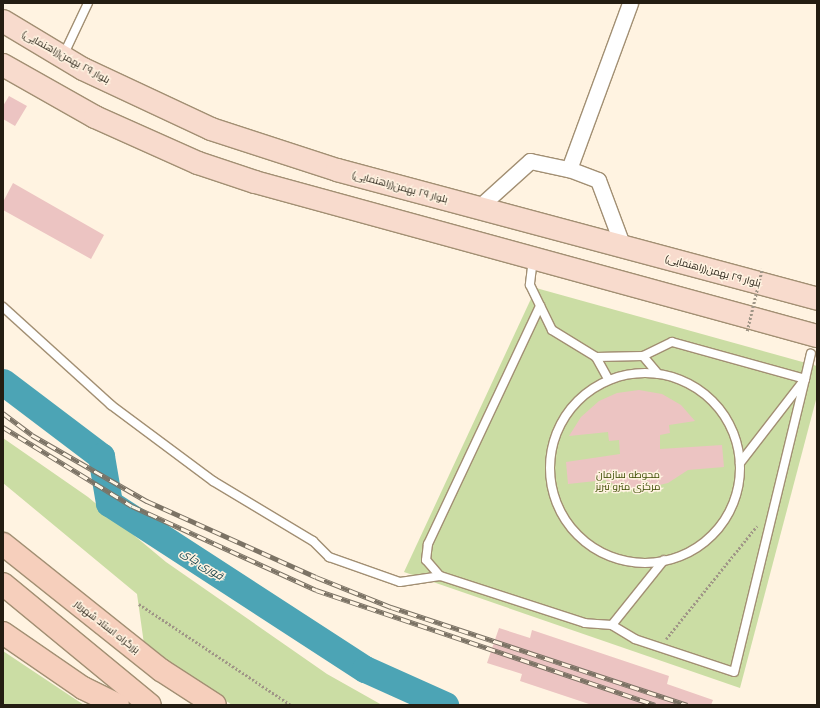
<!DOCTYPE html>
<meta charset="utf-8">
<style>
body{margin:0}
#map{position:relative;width:820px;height:708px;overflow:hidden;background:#fff3e1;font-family:"PT Sans",Cairo,sans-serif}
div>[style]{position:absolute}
.green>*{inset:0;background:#cbdda4}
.river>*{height:27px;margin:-13.5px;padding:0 13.5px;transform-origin:13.5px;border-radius:13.5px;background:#4ca4b5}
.building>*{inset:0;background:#ecc4c2}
.path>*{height:2.5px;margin-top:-1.25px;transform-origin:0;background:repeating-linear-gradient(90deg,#a09687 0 2px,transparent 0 4px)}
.roads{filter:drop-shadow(1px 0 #a28f73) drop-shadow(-1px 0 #a28f73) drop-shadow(0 1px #a28f73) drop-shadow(0 -1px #a28f73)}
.service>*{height:8px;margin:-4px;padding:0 4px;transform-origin:4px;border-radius:4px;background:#fff}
.service>.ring{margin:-4px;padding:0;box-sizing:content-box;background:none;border:8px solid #fff;border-radius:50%}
.minor>*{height:15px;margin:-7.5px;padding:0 7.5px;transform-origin:7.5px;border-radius:7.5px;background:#fff}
.primary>*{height:22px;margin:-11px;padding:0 11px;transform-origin:11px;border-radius:11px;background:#f8dbcd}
.trunk>*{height:22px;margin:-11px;padding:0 11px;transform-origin:11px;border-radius:11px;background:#f6cfbc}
.rail>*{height:4.5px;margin-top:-2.25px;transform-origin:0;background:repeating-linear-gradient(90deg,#fff3e1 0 9px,#7c7365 0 18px);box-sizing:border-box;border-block:1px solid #7c7365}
.path-bridge>*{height:2.5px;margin-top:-1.25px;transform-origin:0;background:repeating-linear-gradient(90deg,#a09687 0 2px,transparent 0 4px)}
span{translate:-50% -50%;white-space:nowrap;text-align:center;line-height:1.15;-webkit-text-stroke:3px #fff3e1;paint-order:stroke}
.street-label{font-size:10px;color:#241d12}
.park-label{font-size:10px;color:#3c4b00}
.water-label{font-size:11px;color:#19424a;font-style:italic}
.frame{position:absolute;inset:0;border:4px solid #241d12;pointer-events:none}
</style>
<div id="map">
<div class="green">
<i style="clip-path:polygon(536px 288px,817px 366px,817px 396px,740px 688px,404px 572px)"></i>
<i style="clip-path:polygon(3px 438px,88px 497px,166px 562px,327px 674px,382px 705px,232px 705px,144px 644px,137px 594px,3px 483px)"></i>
<i style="clip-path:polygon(3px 651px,84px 705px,3px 705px)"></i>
</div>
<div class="river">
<i style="left:3px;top:382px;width:123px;rotate:37.1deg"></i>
<i style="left:101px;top:456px;width:48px;rotate:80.3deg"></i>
<i style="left:109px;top:503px;width:305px;rotate:33deg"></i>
<i style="left:365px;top:669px;width:88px;rotate:24.2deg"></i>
</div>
<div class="building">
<i style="clip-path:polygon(9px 96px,27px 106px,15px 126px,3px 119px,3px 106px)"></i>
<i style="clip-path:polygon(13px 183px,104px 235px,91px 259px,3px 210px,3px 202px)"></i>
<i style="clip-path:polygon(639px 390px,662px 394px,681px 405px,695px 421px,669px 425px,670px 433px,660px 435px,660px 449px,722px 445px,724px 467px,688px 470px,668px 483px,642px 489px,620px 487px,605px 480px,568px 484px,566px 462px,620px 454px,619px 440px,609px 441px,608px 432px,569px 436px,581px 417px,599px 401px,617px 393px)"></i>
<i style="clip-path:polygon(499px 628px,530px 638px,532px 630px,669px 676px,667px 684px,713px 700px,711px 705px,592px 705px,520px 681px,522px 674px,487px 663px)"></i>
</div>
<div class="path">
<i style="left:139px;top:604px;width:182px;rotate:33.6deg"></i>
<i style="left:666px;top:639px;width:145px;rotate:-51.2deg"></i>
</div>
<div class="roads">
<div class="service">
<i style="left:63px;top:56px;width:59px;rotate:-64.7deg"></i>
<i style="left:533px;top:259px;width:26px;rotate:97deg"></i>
<i style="left:530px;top:285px;width:50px;rotate:63.9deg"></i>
<i style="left:552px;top:330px;width:52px;rotate:31.5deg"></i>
<i style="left:596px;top:357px;width:47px;rotate:-1.2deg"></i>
<i style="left:643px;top:356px;width:32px;rotate:-26deg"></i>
<i style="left:672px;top:342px;width:138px;rotate:15.5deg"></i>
<i style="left:805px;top:379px;width:301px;rotate:103.6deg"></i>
<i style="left:734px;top:672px;width:104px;rotate:-161.6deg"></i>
<i style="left:635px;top:639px;width:27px;rotate:-149deg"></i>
<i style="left:612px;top:625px;width:27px;rotate:-176deg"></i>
<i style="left:585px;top:623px;width:152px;rotate:-162deg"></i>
<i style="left:440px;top:576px;width:21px;rotate:-131deg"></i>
<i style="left:426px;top:560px;width:16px;rotate:-83deg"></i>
<i style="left:428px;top:544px;width:263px;rotate:-64.8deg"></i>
<i style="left:3px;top:307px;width:146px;rotate:42.2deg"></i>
<i style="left:111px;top:405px;width:127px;rotate:36.7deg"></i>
<i style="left:213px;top:481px;width:117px;rotate:31deg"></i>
<i style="left:313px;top:541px;width:23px;rotate:45deg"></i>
<i style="left:329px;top:557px;width:75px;rotate:19.4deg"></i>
<i style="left:400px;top:582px;width:40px;rotate:-8.5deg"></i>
<i style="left:643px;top:356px;width:23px;rotate:50deg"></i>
<i style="left:596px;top:357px;width:26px;rotate:61deg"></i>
<i class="ring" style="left:550px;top:373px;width:182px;height:182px"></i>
<i style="left:740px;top:463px;width:106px;rotate:-52.3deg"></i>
<i style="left:805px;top:379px;width:26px;rotate:-77deg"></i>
<i style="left:612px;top:625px;width:83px;rotate:-51.3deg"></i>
</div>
<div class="minor">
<i style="left:569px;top:169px;width:177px;rotate:-69.8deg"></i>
<i style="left:478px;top:208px;width:70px;rotate:-42.1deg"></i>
<i style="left:530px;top:161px;width:40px;rotate:12deg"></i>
<i style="left:569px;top:169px;width:31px;rotate:21deg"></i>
<i style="left:598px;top:180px;width:72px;rotate:69.5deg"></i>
</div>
<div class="primary">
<i style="left:3px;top:21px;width:93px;rotate:31deg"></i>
<i style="left:83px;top:69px;width:141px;rotate:25.1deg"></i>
<i style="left:211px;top:129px;width:133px;rotate:18deg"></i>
<i style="left:337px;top:170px;width:497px;rotate:15deg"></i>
<i style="left:3px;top:65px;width:106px;rotate:29.5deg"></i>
<i style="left:95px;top:117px;width:113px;rotate:24.1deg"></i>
<i style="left:198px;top:163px;width:60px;rotate:18.4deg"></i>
<i style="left:255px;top:182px;width:583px;rotate:15.32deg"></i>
</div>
<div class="trunk">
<i style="left:3px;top:544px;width:202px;rotate:38.6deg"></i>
<i style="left:161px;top:670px;width:64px;rotate:32.9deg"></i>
<i style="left:3px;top:584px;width:190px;rotate:39.5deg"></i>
<i style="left:3px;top:633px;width:97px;rotate:34.5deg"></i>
<i style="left:83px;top:688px;width:39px;rotate:26deg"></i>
</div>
</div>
<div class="rail">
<i style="left:3px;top:413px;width:36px;rotate:37deg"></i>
<i style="left:32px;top:435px;width:133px;rotate:29.9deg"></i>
<i style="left:147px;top:501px;width:185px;rotate:24.2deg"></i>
<i style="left:316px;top:577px;width:81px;rotate:21.8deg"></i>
<i style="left:391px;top:607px;width:312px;rotate:18.3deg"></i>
<i style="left:3px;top:427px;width:151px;rotate:31.5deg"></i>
<i style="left:132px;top:506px;width:202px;rotate:24.5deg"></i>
<i style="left:316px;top:590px;width:358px;rotate:18.7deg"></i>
</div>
<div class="path-bridge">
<i style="left:747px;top:331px;width:64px;rotate:-76.4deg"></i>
</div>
<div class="street-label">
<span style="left:66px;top:57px;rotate:29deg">بلوار ٢٩ بهمن(راهنمایی)</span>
<span style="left:400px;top:187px;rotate:15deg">بلوار ٢٩ بهمن(راهنمایی)</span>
<span style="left:713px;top:271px;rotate:15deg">بلوار ٢٩ بهمن(راهنمایی)</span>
<span style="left:107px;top:627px;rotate:38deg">بزرگراه استاد شهریار</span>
</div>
<div class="park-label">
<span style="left:628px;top:480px">محوطه سازمان<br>مرکزی مترو تبریز</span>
</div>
<div class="water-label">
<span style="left:202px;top:564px;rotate:33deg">قوری چای</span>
</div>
<div class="frame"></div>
</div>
